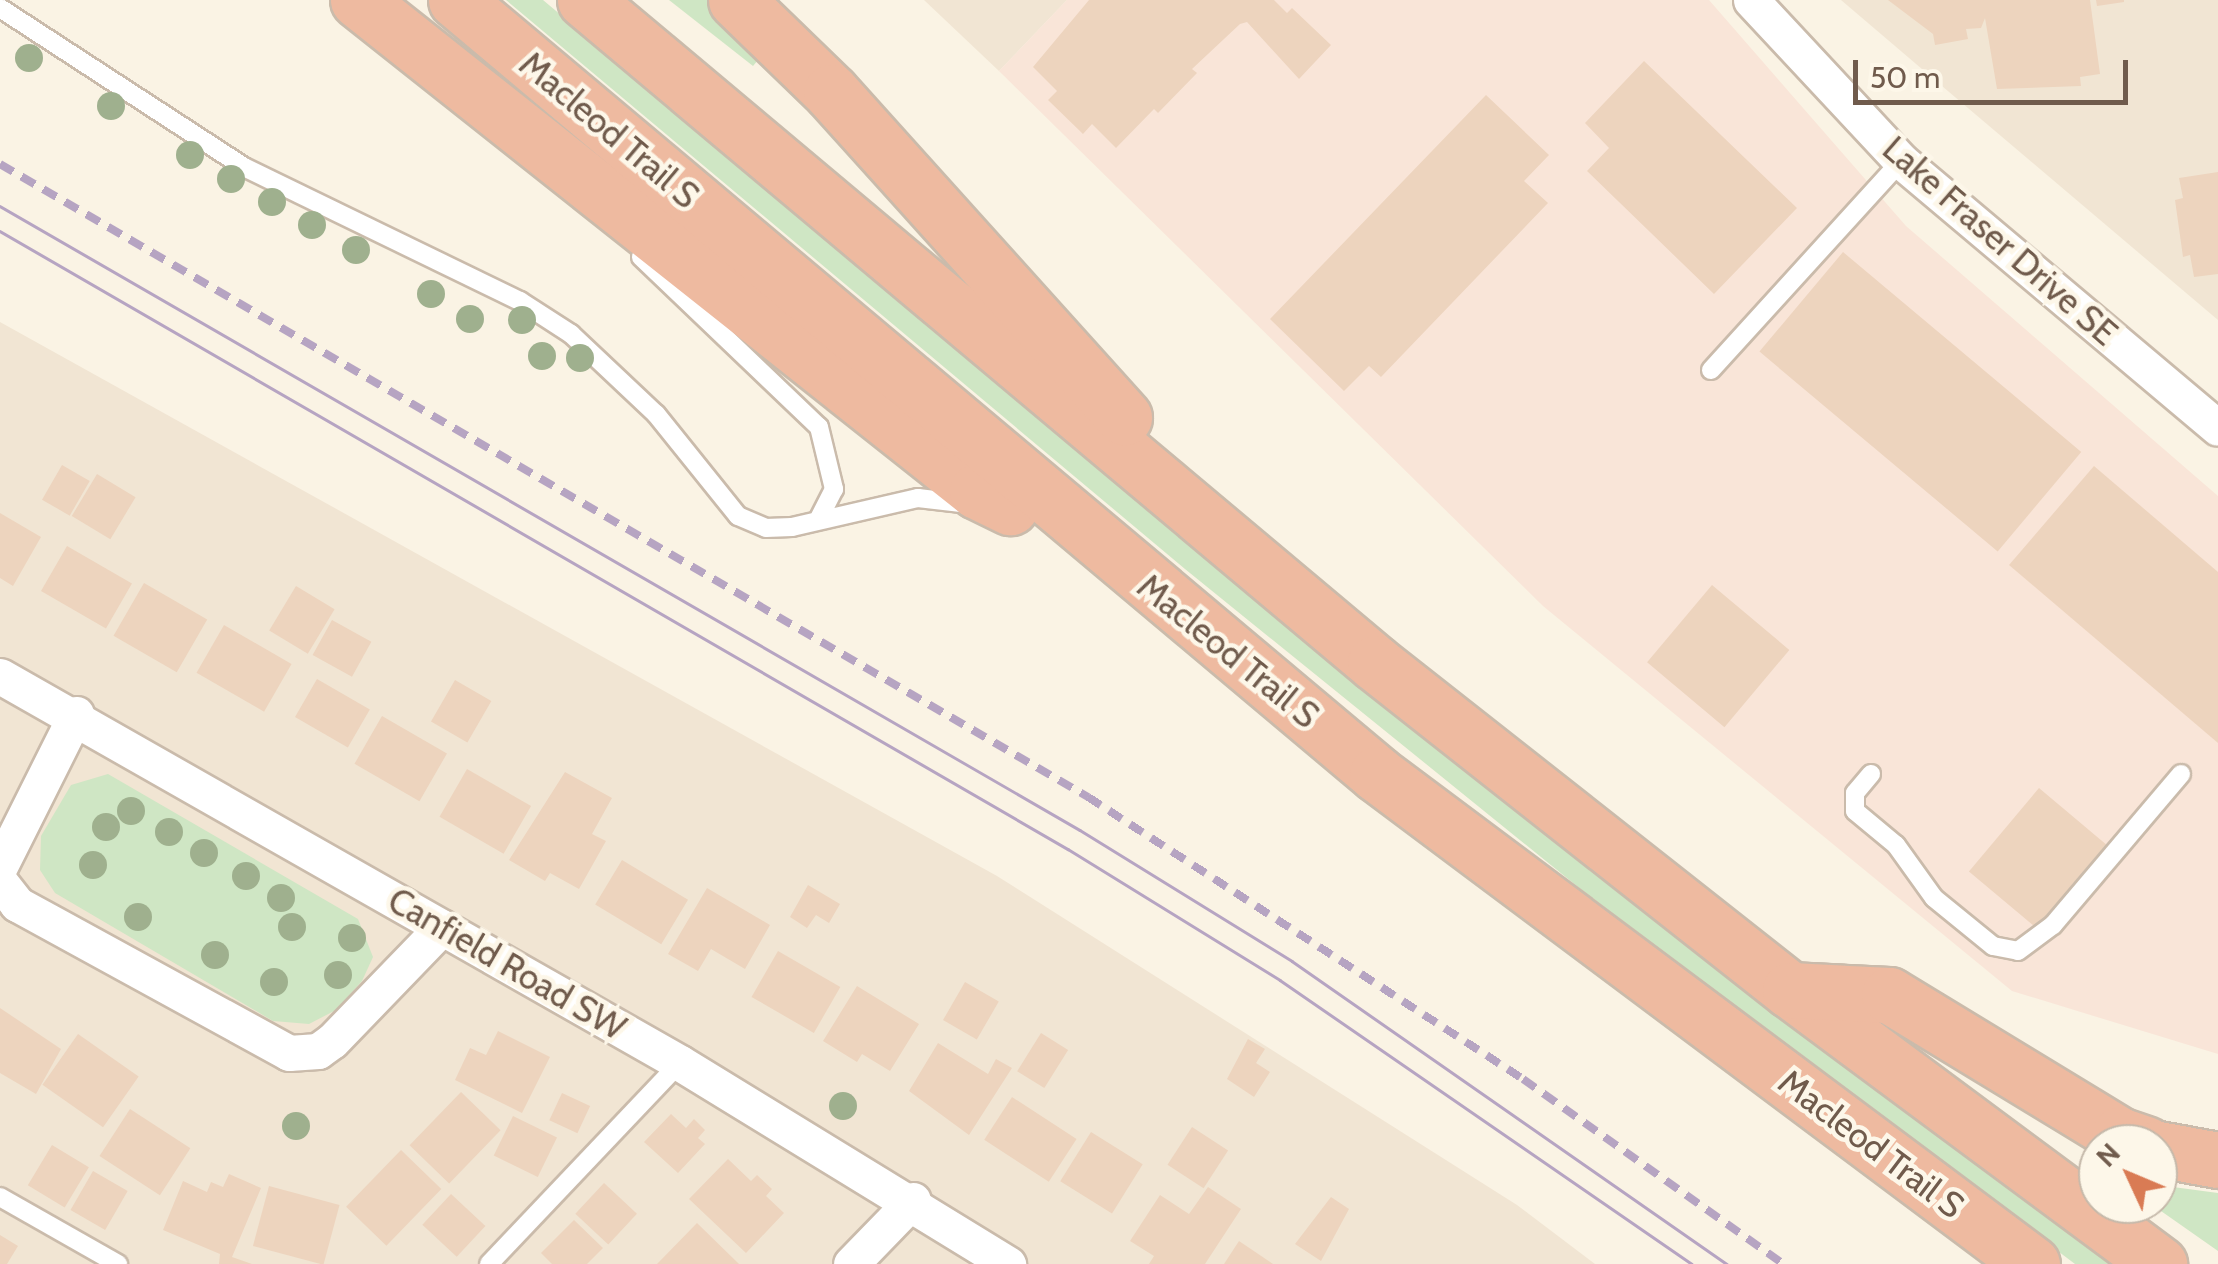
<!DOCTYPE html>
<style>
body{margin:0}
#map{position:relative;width:2218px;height:1264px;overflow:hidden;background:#faf3e4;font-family:Cabin,sans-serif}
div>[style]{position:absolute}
.residential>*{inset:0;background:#f1e5d3}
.commercial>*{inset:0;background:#f9e5d8}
.green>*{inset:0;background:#cfe6c4}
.building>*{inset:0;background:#edd4be;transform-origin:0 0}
.roads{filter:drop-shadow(2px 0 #cabbab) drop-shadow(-2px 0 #cabbab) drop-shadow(0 2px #cabbab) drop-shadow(0 -2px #cabbab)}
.lane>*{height:18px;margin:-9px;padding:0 9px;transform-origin:9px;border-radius:9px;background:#fff}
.street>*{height:35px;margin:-17.5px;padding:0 17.5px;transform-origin:17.5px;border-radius:17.5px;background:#fff}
.highway>*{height:55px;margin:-27.5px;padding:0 27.5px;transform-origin:27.5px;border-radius:27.5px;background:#eebaa0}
.tram>*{height:2.5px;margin:-1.25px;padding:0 1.25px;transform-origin:1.25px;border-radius:1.25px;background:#b6a4c2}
.rail>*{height:8px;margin-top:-4px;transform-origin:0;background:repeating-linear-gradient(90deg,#b6a4c2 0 15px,transparent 0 25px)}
.trees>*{width:28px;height:28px;margin:-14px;border-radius:50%;background:#9fb08e}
span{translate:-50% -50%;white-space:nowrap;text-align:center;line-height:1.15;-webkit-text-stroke:9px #fdf7e9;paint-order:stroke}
.street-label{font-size:35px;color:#705b4c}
.north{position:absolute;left:2078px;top:1124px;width:100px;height:100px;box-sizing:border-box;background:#fdf7e9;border:2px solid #c5b9aa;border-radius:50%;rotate:314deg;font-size:28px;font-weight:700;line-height:40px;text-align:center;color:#705b4c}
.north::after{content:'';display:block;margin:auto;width:35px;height:45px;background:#d97b54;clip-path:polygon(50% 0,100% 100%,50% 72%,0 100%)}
.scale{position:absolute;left:1853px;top:60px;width:275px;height:45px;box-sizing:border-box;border:5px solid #705b4c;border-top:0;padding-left:12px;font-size:30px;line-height:35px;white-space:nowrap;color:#705b4c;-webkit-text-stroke:8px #fdf7e9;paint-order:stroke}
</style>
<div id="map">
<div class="residential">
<i style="clip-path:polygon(924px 0,1067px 0,999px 71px)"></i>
<i style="clip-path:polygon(1841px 0,2218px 0,2218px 320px,1929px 75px)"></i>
<i style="clip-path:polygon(0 322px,997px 876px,1517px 1205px,1595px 1264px,0 1264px)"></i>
</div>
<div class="commercial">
<i style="clip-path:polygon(1067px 0,1709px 0,1906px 226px,2218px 496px,2218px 1054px,2012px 991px,1543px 606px,999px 71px)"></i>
</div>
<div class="green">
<i style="clip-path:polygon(506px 0,543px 0,984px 370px,2115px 1264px,2075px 1264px,1583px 891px,1185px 569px)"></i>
<i style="clip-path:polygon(669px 0,710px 0,764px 53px,753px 66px)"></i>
<i style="clip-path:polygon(108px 774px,358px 919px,373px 957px,362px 981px,336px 1010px,309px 1024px,273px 1021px,55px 893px,40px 870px,41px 836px,71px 785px)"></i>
<i style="clip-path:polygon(2158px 1185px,2218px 1193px,2218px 1251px,2151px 1204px,2158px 1204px)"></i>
</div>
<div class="building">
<i style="clip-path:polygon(1089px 0,1274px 0,1287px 13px,1292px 8px,1331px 45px,1299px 79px,1247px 22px,1240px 24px,1192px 69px,1197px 73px,1158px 113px,1154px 109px,1116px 148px,1092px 124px,1083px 134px,1048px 100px,1057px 91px,1033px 67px)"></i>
<i style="clip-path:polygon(1888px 0,2090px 0,2100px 74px,2080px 77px,2081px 86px,1997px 89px,1985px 18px,1981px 28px,1966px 29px,1968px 39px,1935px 45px,1933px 34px)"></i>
<i style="clip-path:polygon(2096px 0,2124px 0,2124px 2px,2097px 6px)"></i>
<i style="clip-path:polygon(1644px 61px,1797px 208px,1714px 294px,1587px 171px,1609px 148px,1585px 123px)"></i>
<i style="clip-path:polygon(1486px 95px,1549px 155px,1524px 181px,1548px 203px,1381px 377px,1369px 366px,1344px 391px,1270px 319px)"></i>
<i style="clip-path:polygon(2218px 172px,2218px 274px,2194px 277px,2190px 255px,2183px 257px,2175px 200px,2183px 198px,2179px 178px)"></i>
<i style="left:1843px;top:252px;width:311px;height:130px;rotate:40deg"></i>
<i style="left:62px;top:465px;width:32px;height:40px;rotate:30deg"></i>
<i style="clip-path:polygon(2094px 466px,2218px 572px,2218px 743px,2009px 565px)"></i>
<i style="left:97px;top:474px;width:45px;height:49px;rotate:31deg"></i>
<i style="clip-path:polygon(0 513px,41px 537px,13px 586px,0 578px)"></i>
<i style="left:67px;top:546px;width:75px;height:52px;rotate:30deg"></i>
<i style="left:144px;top:583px;width:73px;height:61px;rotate:30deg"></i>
<i style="left:1712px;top:585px;width:101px;height:101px;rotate:40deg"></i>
<i style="left:296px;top:586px;width:45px;height:52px;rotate:31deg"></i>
<i style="left:332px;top:620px;width:45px;height:40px;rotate:29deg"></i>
<i style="left:224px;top:625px;width:78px;height:55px;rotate:30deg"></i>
<i style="left:317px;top:679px;width:61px;height:44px;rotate:30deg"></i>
<i style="left:455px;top:680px;width:42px;height:48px;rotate:30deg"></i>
<i style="left:382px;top:716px;width:75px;height:55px;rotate:30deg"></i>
<i style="left:467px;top:769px;width:74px;height:55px;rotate:30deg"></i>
<i style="clip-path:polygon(565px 772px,612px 798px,592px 834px,606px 841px,579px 889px,550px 873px,545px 881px,509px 860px)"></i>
<i style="left:2039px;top:788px;width:92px;height:109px;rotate:40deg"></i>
<i style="left:622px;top:860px;width:77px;height:52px;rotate:31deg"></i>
<i style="clip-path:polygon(808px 885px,840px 904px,829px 923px,816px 915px,807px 928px,790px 917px)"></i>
<i style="clip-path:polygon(707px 888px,770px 925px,745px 969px,711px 949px,698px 971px,668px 954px)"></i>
<i style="left:778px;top:951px;width:72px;height:53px;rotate:30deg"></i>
<i style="left:965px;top:982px;width:39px;height:44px;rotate:30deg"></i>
<i style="clip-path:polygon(857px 986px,919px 1024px,890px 1071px,862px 1054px,857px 1062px,823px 1041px)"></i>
<i style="clip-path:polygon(0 1008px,61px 1049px,36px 1094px,0 1073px)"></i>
<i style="clip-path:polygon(498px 1031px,550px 1057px,522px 1113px,455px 1080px,470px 1048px,486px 1055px)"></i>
<i style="left:1041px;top:1033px;width:32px;height:45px;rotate:32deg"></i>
<i style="left:78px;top:1034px;width:74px;height:62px;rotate:35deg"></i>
<i style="clip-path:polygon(1248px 1039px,1265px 1049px,1256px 1063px,1270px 1072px,1254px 1097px,1227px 1079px)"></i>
<i style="clip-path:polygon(938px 1043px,988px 1074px,996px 1059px,1012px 1068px,969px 1135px,909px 1091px)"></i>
<i style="left:461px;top:1092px;width:55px;height:74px;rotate:44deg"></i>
<i style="left:562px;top:1093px;width:31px;height:30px;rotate:25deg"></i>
<i style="left:1012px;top:1097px;width:77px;height:51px;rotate:33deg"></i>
<i style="left:130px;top:1109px;width:72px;height:56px;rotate:33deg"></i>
<i style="clip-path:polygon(671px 1114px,686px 1128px,694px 1119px,705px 1130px,698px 1138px,705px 1144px,678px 1173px,644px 1142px)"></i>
<i style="left:513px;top:1116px;width:49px;height:44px;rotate:26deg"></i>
<i style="left:1192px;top:1127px;width:43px;height:45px;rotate:33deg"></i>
<i style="left:1091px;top:1132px;width:61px;height:58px;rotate:32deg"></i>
<i style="left:52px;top:1145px;width:43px;height:47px;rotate:31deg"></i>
<i style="left:401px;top:1150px;width:56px;height:79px;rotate:44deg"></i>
<i style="clip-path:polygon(728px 1159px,751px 1181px,757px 1175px,772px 1189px,766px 1196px,784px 1213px,746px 1253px,689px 1199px)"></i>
<i style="left:93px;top:1171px;width:40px;height:45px;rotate:30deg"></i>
<i style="clip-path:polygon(229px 1174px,261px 1188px,232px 1257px,252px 1264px,219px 1264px,220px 1254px,163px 1230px,183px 1181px,207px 1192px,211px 1182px,223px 1187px)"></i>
<i style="left:604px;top:1183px;width:45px;height:42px;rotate:43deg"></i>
<i style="left:269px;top:1186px;width:73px;height:62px;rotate:15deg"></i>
<i style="clip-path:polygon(1208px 1187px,1241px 1209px,1205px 1264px,1149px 1264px,1154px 1256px,1130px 1241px,1160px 1195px,1189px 1214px)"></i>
<i style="left:451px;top:1194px;width:47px;height:42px;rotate:43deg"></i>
<i style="clip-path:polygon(1331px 1197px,1349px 1209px,1321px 1261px,1295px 1244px)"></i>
<i style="clip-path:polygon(574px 1220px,603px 1248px,587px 1264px,552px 1264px,541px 1253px)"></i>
<i style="clip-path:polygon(697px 1223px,739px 1264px,657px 1264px)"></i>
<i style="clip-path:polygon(0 1235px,18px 1246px,7px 1264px,0 1264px)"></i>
<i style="clip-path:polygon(1239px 1241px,1273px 1264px,1224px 1264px)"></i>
</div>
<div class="roads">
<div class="lane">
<i style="left:0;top:8px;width:291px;rotate:33.1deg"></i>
<i style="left:244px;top:167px;width:307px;rotate:25.9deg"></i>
<i style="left:520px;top:301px;width:61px;rotate:32.9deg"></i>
<i style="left:571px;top:334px;width:117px;rotate:43.3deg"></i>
<i style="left:656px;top:414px;width:131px;rotate:51.2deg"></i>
<i style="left:738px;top:516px;width:30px;rotate:23deg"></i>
<i style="left:766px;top:528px;width:26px;rotate:-2deg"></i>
<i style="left:792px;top:527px;width:129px;rotate:-13deg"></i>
<i style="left:918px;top:498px;width:50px;rotate:6.8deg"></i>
<i style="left:641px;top:257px;width:246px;rotate:43.7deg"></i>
<i style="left:819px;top:427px;width:64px;rotate:76.4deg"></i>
<i style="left:834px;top:489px;width:31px;rotate:117deg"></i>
<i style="left:1711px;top:370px;width:282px;rotate:-47.7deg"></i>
<i style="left:1871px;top:774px;width:25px;rotate:130deg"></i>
<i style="left:1855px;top:793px;width:18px;rotate:90deg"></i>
<i style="left:1855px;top:811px;width:53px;rotate:39.7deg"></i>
<i style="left:1896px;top:845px;width:65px;rotate:54.4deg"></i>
<i style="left:1934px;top:898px;width:76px;rotate:39.1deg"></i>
<i style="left:1993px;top:946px;width:25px;rotate:11deg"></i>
<i style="left:2018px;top:951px;width:44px;rotate:-36.6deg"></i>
<i style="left:2053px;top:925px;width:198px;rotate:-49.7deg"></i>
<i style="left:0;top:1197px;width:136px;rotate:29.6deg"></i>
<i style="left:489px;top:1264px;width:277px;rotate:-46.5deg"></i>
</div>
<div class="street">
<i style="left:1751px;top:0;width:220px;rotate:47deg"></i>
<i style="left:1901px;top:161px;width:414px;rotate:40.1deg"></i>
<i style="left:0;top:676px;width:782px;rotate:29.64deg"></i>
<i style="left:680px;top:1063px;width:385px;rotate:31.5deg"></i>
<i style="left:0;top:866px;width:170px;rotate:-63.4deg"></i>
<i style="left:0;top:882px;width:28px;rotate:52deg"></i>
<i style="left:17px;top:904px;width:310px;rotate:28.7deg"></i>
<i style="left:289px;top:1053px;width:29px;rotate:-4deg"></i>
<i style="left:318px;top:1051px;width:17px;rotate:-36deg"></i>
<i style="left:332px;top:1041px;width:158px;rotate:-46deg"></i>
<i style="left:851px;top:1264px;width:89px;rotate:-45.9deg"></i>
</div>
<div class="highway">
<i style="left:358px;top:0;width:790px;rotate:38.42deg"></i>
<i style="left:977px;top:491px;width:37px;rotate:26deg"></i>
<i style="left:456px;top:0;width:1203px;rotate:40.04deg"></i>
<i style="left:1377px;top:774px;width:818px;rotate:36.8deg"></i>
<i style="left:585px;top:0;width:1031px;rotate:40deg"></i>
<i style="left:1375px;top:663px;width:528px;rotate:38.24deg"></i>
<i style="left:1790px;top:990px;width:460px;rotate:36.6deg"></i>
<i style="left:736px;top:0;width:132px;rotate:44.1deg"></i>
<i style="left:831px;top:92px;width:438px;rotate:48deg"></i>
<i style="left:1790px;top:990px;width:99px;rotate:2.9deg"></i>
<i style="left:1889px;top:995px;width:269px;rotate:31.3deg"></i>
<i style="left:2119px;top:1135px;width:28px;rotate:19deg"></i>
<i style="left:2158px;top:1149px;width:61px;rotate:10.4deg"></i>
</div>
</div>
<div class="tram">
<i style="left:0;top:206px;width:1247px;rotate:30.02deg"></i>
<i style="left:1080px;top:830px;width:249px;rotate:31.7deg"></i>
<i style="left:1292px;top:961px;width:530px;rotate:34.86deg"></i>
<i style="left:0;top:231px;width:1234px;rotate:30.06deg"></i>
<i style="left:1068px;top:849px;width:249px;rotate:31.7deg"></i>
<i style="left:1280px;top:980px;width:500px;rotate:34.58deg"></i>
</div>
<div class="rail">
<i style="left:0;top:164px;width:1259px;rotate:30.19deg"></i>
<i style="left:1088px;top:797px;width:518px;rotate:32.95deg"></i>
<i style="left:1523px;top:1079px;width:319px;rotate:35.4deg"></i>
</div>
<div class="trees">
<i style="left:29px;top:58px"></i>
<i style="left:111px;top:106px"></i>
<i style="left:190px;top:155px"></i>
<i style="left:231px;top:179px"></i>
<i style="left:272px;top:202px"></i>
<i style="left:312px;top:225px"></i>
<i style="left:356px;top:250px"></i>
<i style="left:431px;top:294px"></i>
<i style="left:470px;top:319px"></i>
<i style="left:522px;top:320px"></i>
<i style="left:542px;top:356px"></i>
<i style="left:580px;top:358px"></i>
<i style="left:131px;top:811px"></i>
<i style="left:106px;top:827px"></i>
<i style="left:169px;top:832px"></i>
<i style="left:204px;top:853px"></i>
<i style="left:93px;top:865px"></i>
<i style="left:246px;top:876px"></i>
<i style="left:281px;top:898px"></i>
<i style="left:138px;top:917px"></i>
<i style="left:292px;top:927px"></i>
<i style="left:352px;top:938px"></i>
<i style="left:215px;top:955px"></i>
<i style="left:338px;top:975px"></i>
<i style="left:274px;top:982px"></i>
<i style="left:843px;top:1106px"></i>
<i style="left:296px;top:1126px"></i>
</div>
<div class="street-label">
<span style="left:609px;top:130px;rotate:40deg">Macleod Trail S</span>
<span style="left:2000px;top:241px;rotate:41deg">Lake Fraser Drive SE</span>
<span style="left:1228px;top:651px;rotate:39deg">Macleod Trail S</span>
<span style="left:507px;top:964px;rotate:30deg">Canfield Road SW</span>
<span style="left:1871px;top:1144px;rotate:37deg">Macleod Trail S</span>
</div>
<div class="north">N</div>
<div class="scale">50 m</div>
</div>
